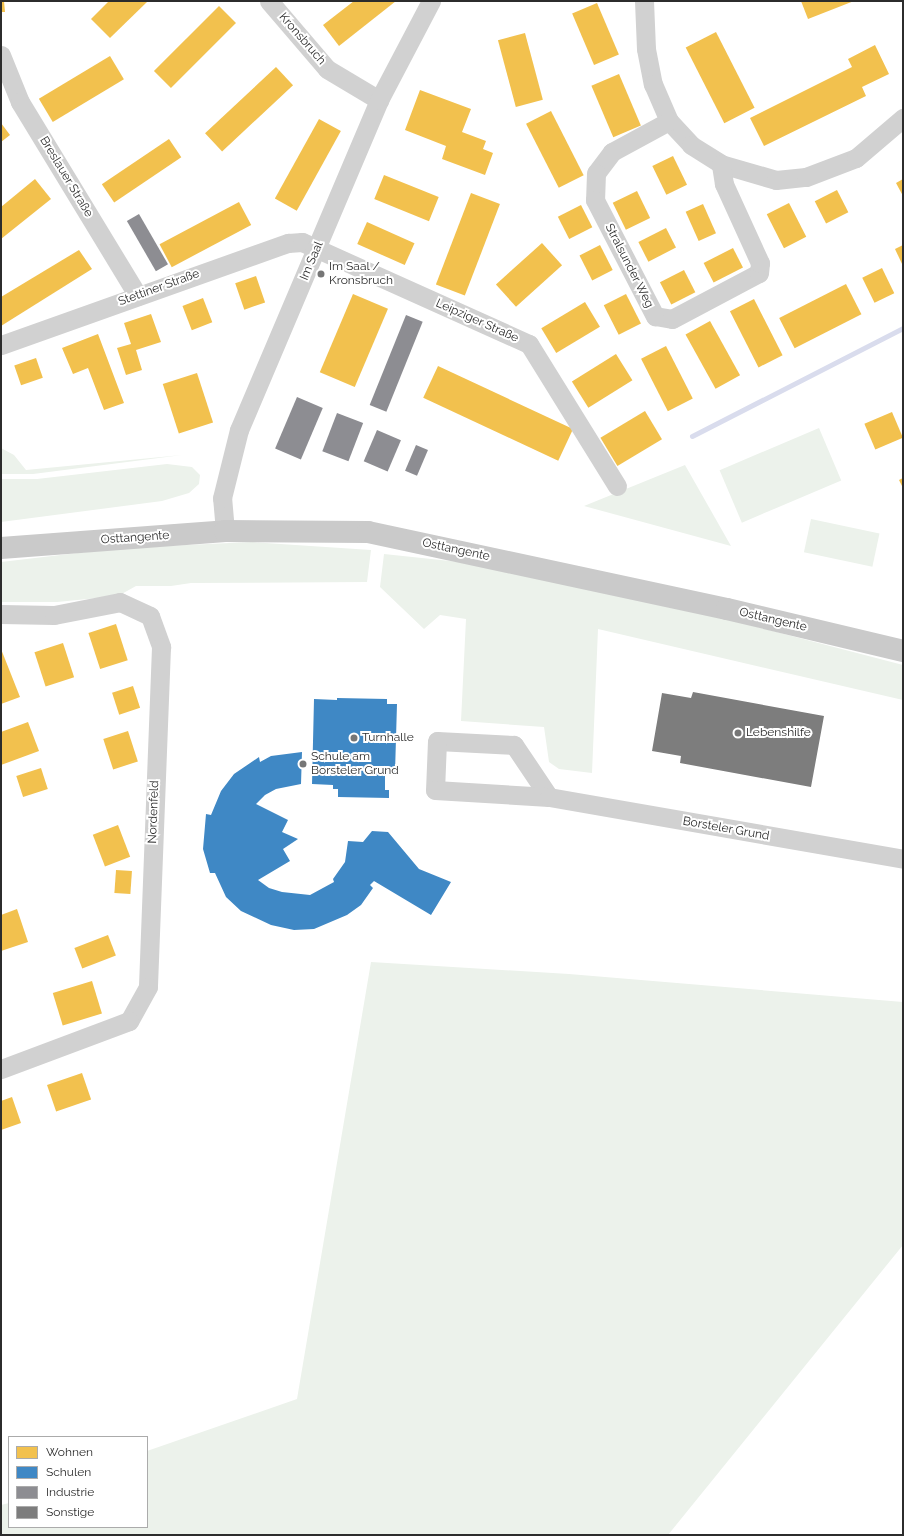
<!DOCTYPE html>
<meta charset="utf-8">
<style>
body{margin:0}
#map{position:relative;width:904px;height:1536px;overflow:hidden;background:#fff;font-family:Raleway,sans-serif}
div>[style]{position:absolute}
.green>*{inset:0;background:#ecf2eb;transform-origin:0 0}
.homes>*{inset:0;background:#f2c14e;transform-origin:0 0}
.schools>*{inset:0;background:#3f88c5}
.industry>*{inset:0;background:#8d8d92;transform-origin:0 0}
.stream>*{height:5px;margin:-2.5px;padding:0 2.5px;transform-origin:2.5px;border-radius:2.5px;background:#d9dced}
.building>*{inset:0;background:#7d7d7d}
.street>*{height:19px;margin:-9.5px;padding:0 9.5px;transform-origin:9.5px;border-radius:9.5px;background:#d1d1d1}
.secondary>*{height:22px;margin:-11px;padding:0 11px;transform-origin:11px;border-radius:11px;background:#cacaca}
.dots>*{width:11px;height:11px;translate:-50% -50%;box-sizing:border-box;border:2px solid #fff;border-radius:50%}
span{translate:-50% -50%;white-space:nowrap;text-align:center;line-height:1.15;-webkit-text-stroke:4px #fff;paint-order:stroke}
.street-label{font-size:12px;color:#2c2c2c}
.poi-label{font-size:12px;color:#2c2c2c}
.left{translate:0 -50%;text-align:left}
.frame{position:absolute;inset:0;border:2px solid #2c2c2c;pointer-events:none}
.legend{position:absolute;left:8px;top:1436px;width:140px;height:92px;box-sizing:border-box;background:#fff;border:1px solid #ababab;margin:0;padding:5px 7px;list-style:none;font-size:12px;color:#2c2c2c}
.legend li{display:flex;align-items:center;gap:8px;height:20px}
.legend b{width:20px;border:1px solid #ababab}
</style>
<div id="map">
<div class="green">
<i style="left:819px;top:428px;width:57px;height:108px;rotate:67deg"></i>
<i style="clip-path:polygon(1px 448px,14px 455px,26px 470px,182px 455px,33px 474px,1px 474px)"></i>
<i style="clip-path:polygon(167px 464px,192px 467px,200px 475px,199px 484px,189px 493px,162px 501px,1px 522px,1px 479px,37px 479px)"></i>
<i style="clip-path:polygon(685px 465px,731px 546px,584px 506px)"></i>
<i style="left:811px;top:519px;width:70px;height:34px;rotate:12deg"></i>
<i style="clip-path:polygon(252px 542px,371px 550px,367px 582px,191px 583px,171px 586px,136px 586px,118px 596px,57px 602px,1px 602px,1px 562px,120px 548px)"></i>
<i style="clip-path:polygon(384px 554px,469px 563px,600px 586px,903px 665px,903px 700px,598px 629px,592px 773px,559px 769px,549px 762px,544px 727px,461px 721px,466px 619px,440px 615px,424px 629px,380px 587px)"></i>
<i style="clip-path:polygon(371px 962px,569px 974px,903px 1002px,903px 1245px,668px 1535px,1px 1535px,1px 1505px,9px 1503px,9px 1527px,147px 1527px,147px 1451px,297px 1399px)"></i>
</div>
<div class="homes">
<i style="clip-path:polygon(1px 1px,4px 1px,5px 12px,1px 12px)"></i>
<i style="clip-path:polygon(109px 1px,148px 1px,110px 38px,91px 19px)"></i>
<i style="clip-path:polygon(354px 1px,396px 1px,339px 46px,323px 25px)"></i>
<i style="clip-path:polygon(801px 1px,854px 1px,808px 19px)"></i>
<i style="left:597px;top:3px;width:56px;height:27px;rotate:67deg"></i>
<i style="left:219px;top:6px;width:24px;height:92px;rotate:45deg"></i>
<i style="left:716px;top:32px;width:85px;height:34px;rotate:63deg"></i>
<i style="left:525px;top:33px;width:69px;height:28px;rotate:75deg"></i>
<i style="clip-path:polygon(875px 45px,889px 74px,862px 87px,866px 96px,764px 146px,750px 118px,852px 67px,848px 59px)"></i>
<i style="left:110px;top:56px;width:27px;height:83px;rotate:59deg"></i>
<i style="left:276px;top:67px;width:25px;height:97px;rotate:47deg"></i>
<i style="left:619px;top:74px;width:56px;height:30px;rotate:67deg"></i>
<i style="clip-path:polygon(420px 90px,471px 109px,462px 132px,486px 141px,483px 149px,493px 153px,485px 175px,442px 159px,446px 146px,405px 130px)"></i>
<i style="left:551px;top:111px;width:72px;height:28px;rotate:63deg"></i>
<i style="left:319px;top:119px;width:25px;height:91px;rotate:29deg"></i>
<i style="clip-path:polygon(1px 123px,10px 135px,1px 142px)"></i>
<i style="left:169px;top:139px;width:22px;height:81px;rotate:56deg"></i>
<i style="left:673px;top:156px;width:32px;height:23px;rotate:64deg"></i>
<i style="left:384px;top:175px;width:59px;height:26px;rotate:22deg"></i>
<i style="clip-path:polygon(35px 179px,51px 199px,1px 239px,1px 207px)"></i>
<i style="clip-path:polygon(903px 179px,903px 196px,896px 183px)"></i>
<i style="left:837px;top:190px;width:25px;height:25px;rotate:63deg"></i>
<i style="left:637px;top:191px;width:30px;height:27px;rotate:64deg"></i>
<i style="left:471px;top:193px;width:31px;height:98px;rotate:21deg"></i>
<i style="left:239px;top:202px;width:26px;height:90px;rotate:62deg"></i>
<i style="left:789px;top:203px;width:38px;height:25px;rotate:63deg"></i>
<i style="left:703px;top:204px;width:32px;height:19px;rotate:66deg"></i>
<i style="left:581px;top:205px;width:25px;height:26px;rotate:63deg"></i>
<i style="left:367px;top:222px;width:52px;height:24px;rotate:24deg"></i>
<i style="left:666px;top:228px;width:22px;height:31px;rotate:63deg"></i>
<i style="left:542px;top:243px;width:30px;height:62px;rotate:48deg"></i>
<i style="left:600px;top:245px;width:28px;height:23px;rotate:63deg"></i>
<i style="clip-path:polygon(903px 245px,903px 266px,895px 249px)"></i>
<i style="left:733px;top:248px;width:22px;height:33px;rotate:63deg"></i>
<i style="clip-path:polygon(79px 250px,92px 269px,1px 326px,1px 297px)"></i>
<i style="left:882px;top:268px;width:28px;height:22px;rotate:64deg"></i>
<i style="left:684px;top:270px;width:25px;height:27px;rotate:63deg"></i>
<i style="left:256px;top:276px;width:28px;height:22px;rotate:71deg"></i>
<i style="left:846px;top:284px;width:34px;height:75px;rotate:63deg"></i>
<i style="left:353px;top:294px;width:38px;height:85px;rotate:23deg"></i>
<i style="left:626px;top:294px;width:33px;height:25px;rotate:63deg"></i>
<i style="left:203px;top:298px;width:26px;height:22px;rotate:69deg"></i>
<i style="left:754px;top:299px;width:63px;height:27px;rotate:63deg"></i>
<i style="left:585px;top:302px;width:29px;height:51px;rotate:59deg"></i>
<i style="clip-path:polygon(151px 314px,161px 342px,136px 350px,142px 370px,126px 375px,117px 348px,131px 344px,124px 323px)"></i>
<i style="left:710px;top:321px;width:62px;height:28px;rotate:61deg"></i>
<i style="clip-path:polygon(98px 334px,124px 403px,104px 410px,88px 368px,73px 374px,62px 348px)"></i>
<i style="left:666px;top:346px;width:59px;height:28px;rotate:63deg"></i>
<i style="left:616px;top:354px;width:31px;height:52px;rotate:58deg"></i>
<i style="left:36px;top:358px;width:21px;height:23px;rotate:71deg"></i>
<i style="left:438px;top:366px;width:149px;height:35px;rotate:25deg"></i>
<i style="left:197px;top:373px;width:52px;height:36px;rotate:72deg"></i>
<i style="left:645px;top:411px;width:33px;height:52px;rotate:59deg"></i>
<i style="left:892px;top:412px;width:28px;height:30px;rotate:67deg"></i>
<i style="clip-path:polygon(903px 478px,903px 488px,899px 480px)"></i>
<i style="left:116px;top:624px;width:38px;height:29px;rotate:72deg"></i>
<i style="left:63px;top:643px;width:36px;height:30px;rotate:72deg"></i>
<i style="clip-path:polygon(1px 649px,20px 697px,1px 704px)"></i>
<i style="left:133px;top:686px;width:23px;height:22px;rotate:72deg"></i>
<i style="clip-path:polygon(28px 722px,39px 751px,1px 765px,1px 732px)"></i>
<i style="left:128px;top:731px;width:32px;height:26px;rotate:72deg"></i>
<i style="left:41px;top:768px;width:22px;height:26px;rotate:72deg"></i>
<i style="left:118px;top:825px;width:34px;height:27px;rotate:69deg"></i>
<i style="left:116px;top:870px;width:16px;height:23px;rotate:4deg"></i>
<i style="clip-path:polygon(17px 909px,28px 942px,1px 951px,1px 915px)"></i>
<i style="left:108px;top:935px;width:22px;height:36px;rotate:69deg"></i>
<i style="left:92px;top:981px;width:34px;height:41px;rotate:73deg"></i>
<i style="left:82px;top:1073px;width:28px;height:37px;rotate:71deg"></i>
<i style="clip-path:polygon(12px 1097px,21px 1123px,1px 1130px,1px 1101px)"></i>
</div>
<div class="schools">
<i style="clip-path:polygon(337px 698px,387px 699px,387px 704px,397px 704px,395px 773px,385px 773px,385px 790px,389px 790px,389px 798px,338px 797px,338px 789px,333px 789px,333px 785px,312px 784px,314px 699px,337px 700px)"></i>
<i style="clip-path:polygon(302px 752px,301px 784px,276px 789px,265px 795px,256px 804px,288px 820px,282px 832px,298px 839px,283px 849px,290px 861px,258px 880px,269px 888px,282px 892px,310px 895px,334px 882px,333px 879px,345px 862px,348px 841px,363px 842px,372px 831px,388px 832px,419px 869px,451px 882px,431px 915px,374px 881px,370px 885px,373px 888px,361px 905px,347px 915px,314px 929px,294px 930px,271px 925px,241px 911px,226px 897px,215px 873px,210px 873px,203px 849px,206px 814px,211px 815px,221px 791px,234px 774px,259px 757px,260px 762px,271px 756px)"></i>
</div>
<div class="industry">
<i style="left:139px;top:214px;width:58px;height:14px;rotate:60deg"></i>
<i style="left:406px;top:315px;width:18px;height:97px;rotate:22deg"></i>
<i style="left:297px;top:397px;width:28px;height:56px;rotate:23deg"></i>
<i style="left:337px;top:413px;width:28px;height:41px;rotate:21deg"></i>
<i style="left:377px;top:430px;width:26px;height:34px;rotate:23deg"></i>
<i style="left:416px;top:445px;width:13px;height:28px;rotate:23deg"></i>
</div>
<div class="stream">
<i style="left:692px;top:436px;width:237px;rotate:-27.1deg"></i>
</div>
<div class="building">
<i style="clip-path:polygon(693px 692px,824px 716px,811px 787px,680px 763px,681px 756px,652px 751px,662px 693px,691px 698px)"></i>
</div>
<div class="street">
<i style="left:269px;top:1px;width:89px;rotate:49.5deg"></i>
<i style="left:327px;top:69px;width:61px;rotate:30.8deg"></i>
<i style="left:644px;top:1px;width:48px;rotate:87.6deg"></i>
<i style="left:646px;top:49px;width:36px;rotate:79deg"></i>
<i style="left:653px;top:84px;width:40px;rotate:66.6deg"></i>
<i style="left:669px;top:121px;width:33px;rotate:47deg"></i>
<i style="left:691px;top:145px;width:36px;rotate:32deg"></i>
<i style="left:721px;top:164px;width:57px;rotate:16.2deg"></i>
<i style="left:776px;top:180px;width:30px;rotate:-6deg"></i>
<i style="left:806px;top:177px;width:53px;rotate:-20.8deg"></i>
<i style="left:856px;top:158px;width:62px;rotate:-40.4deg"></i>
<i style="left:1px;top:55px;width:51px;rotate:68deg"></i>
<i style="left:20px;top:102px;width:227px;rotate:58.7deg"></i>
<i style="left:669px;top:121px;width:65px;rotate:151.5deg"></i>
<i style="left:612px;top:152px;width:26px;rotate:127deg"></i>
<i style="left:596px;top:173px;width:27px;rotate:92deg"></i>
<i style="left:595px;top:200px;width:131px;rotate:62.7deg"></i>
<i style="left:655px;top:316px;width:17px;rotate:10deg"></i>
<i style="left:672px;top:319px;width:98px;rotate:-27.9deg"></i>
<i style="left:759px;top:273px;width:10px;rotate:-84deg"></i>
<i style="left:760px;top:263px;width:87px;rotate:-114.5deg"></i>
<i style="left:724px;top:184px;width:20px;rotate:-99deg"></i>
<i style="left:1px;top:345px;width:305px;rotate:-19.6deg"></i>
<i style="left:288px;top:243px;width:14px;rotate:-4deg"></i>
<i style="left:302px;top:242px;width:249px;rotate:24.2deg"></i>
<i style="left:529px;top:344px;width:167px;rotate:58.2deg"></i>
<i style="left:225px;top:531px;width:33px;rotate:-95deg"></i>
<i style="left:222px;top:498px;width:70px;rotate:-76deg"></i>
<i style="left:239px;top:430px;width:358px;rotate:-67deg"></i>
<i style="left:379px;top:100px;width:112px;rotate:-62.3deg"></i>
<i style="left:1px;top:614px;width:53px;rotate:1.1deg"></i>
<i style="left:54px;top:615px;width:67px;rotate:-11.1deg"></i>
<i style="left:120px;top:602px;width:33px;rotate:25deg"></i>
<i style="left:150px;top:616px;width:33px;rotate:70deg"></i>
<i style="left:161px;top:647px;width:340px;rotate:92.2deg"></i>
<i style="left:148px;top:987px;width:39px;rotate:119deg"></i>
<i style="left:129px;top:1021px;width:137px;rotate:159.4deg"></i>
<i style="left:549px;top:797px;width:63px;rotate:-123.9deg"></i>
<i style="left:514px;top:745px;width:77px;rotate:-177deg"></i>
<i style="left:437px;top:741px;width:49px;rotate:92.3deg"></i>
<i style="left:435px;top:790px;width:114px;rotate:3.5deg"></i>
<i style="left:549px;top:797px;width:359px;rotate:9.9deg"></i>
</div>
<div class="secondary">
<i style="left:1px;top:548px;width:225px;rotate:-4.3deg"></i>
<i style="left:225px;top:531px;width:143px;rotate:0.4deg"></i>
<i style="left:368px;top:532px;width:367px;rotate:12.1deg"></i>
<i style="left:727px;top:609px;width:181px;rotate:13.4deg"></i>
</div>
<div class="dots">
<i style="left:321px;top:274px;background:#767676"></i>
<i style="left:738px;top:733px;background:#767676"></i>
<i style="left:354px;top:738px;background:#767676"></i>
<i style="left:303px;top:764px;background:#767676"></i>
</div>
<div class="street-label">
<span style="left:302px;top:39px;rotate:49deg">Kronsbruch</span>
<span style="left:66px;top:177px;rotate:59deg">Breslauer Straße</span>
<span style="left:312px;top:261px;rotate:-67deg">Im Saal</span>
<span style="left:629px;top:266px;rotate:63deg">Stralsunder Weg</span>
<span style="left:159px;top:288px;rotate:-20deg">Stettiner Straße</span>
<span style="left:477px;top:321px;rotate:24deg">Leipziger Straße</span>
<span style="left:135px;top:538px;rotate:-4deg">Osttangente</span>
<span style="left:456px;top:550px;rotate:12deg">Osttangente</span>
<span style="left:773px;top:620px;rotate:13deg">Osttangente</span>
<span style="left:154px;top:812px;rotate:-88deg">Nordenfeld</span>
<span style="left:726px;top:829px;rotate:10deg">Borsteler Grund</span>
</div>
<div class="poi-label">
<span class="left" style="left:329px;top:274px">Im Saal /<br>Kronsbruch</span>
<span class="left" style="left:746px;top:733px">Lebenshilfe</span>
<span class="left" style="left:362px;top:738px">Turnhalle</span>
<span class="left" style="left:311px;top:764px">Schule am<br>Borsteler Grund</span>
</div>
<div class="frame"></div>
<ul class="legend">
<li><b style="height:11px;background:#f2c14e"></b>Wohnen</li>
<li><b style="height:11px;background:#3f88c5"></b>Schulen</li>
<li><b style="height:11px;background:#8d8d92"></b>Industrie</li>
<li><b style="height:11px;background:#7d7d7d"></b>Sonstige</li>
</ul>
</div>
